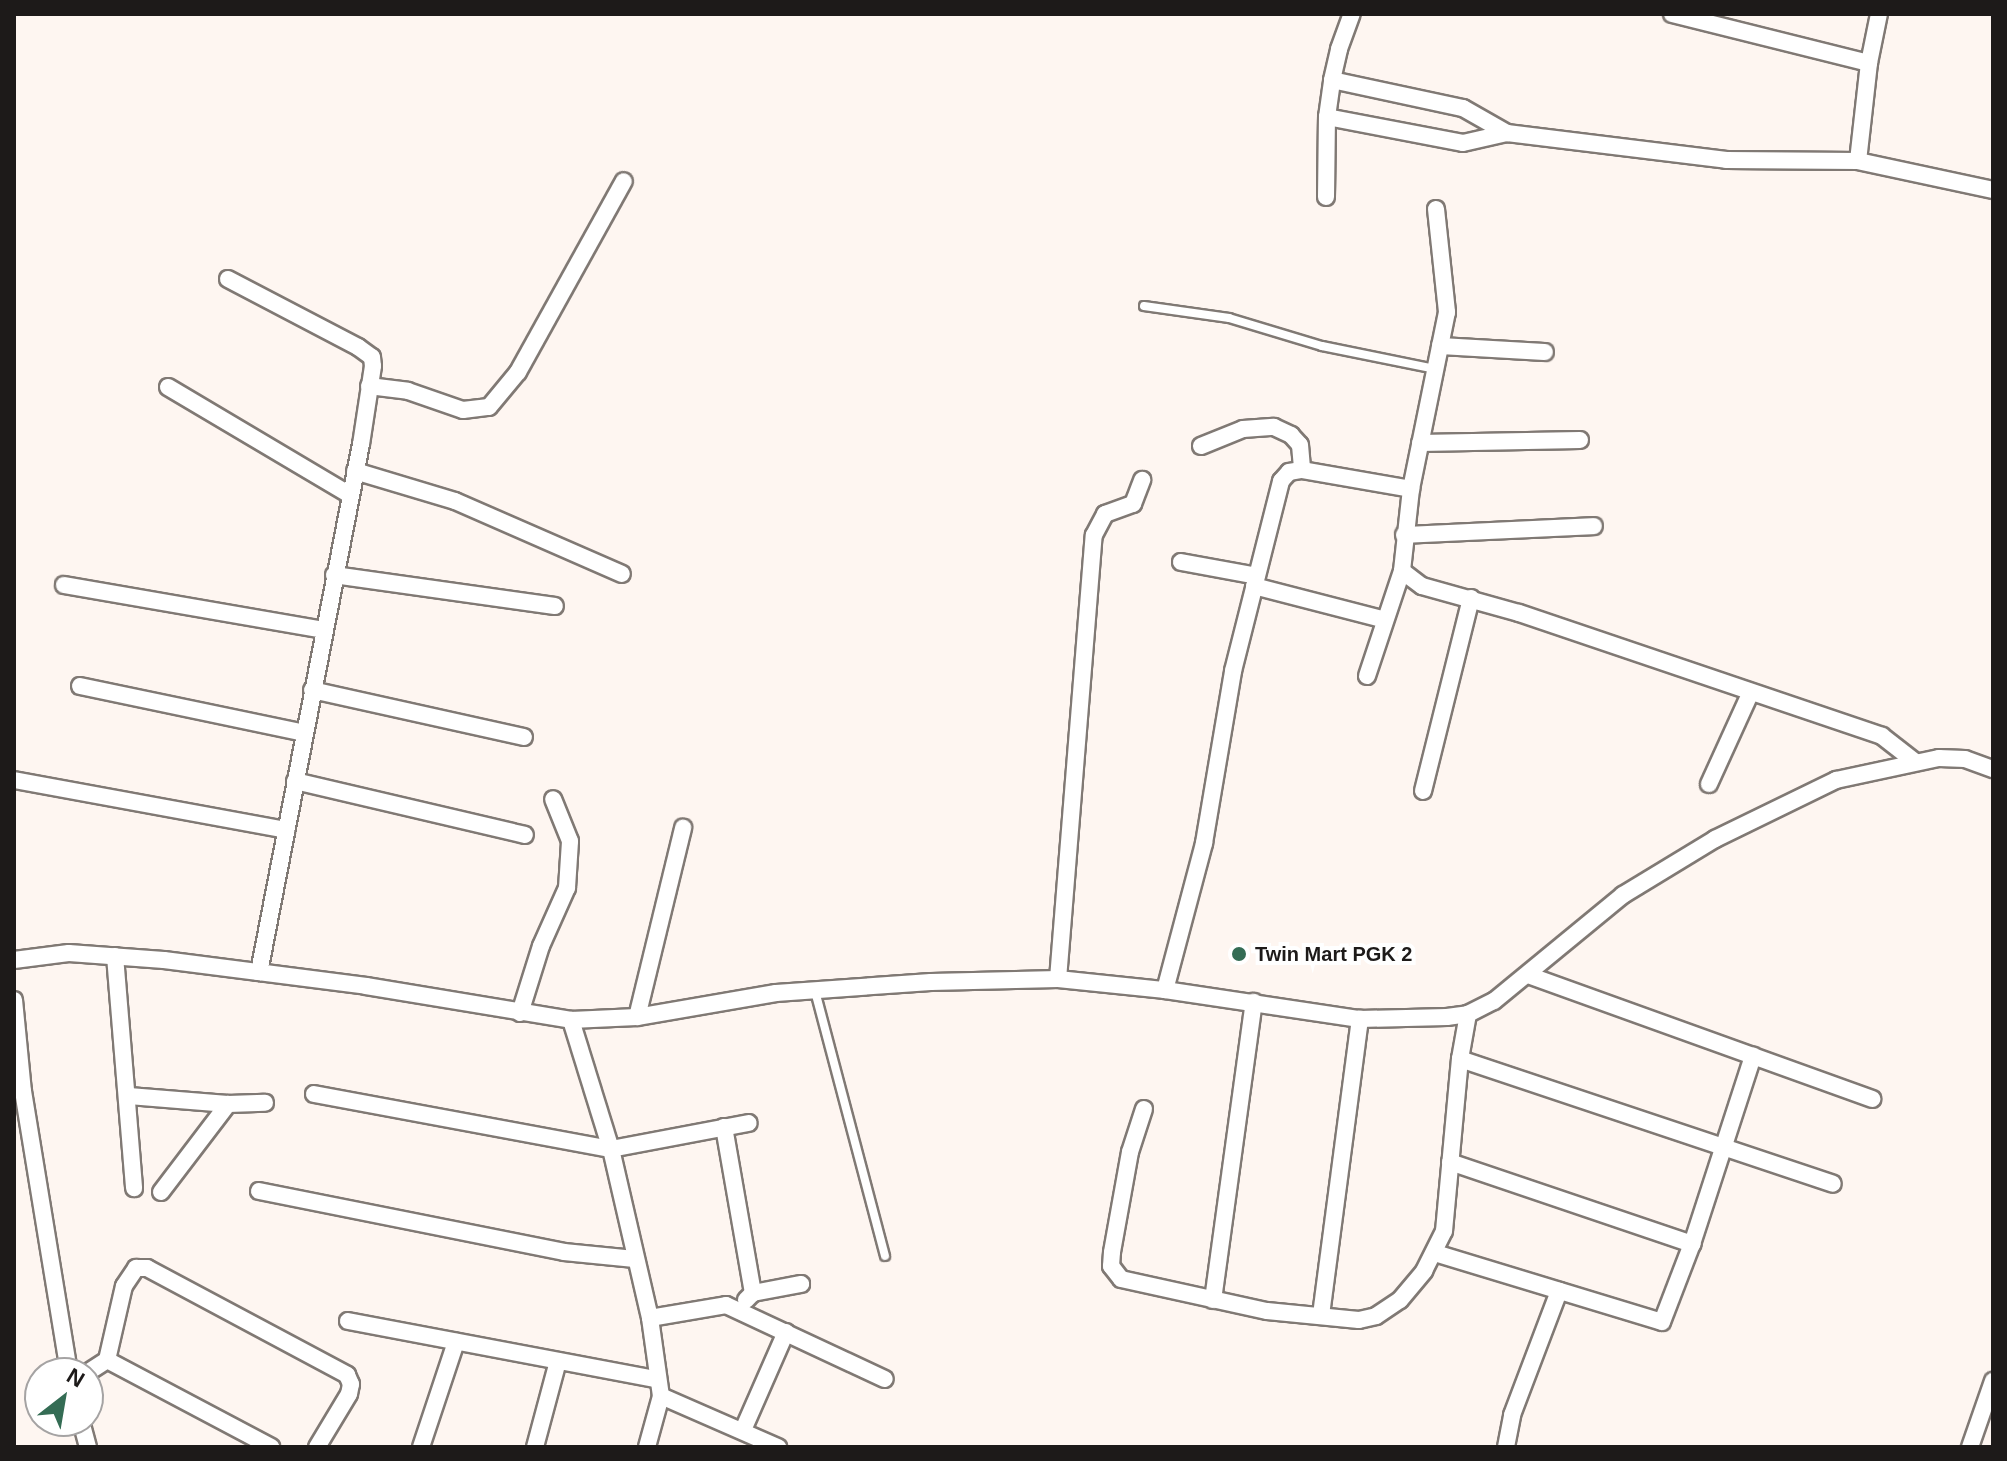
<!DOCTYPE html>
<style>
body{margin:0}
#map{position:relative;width:2007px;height:1461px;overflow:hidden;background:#fef6f1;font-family:Arial,sans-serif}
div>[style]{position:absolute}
.roads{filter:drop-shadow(2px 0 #807974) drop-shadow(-2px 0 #807974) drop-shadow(0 2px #807974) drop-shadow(0 -2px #807974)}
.service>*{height:8px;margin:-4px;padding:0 4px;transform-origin:4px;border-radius:4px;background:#fff}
.minor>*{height:16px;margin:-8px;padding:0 8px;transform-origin:8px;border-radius:8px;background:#fff}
.dots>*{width:22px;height:22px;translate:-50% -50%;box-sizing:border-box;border:4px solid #fff;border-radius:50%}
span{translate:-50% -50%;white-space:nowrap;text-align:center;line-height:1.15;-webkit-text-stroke:8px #fff;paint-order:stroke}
.poi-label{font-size:20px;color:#1d1a19;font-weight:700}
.left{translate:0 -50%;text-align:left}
.frame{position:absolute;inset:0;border:16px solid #1d1a19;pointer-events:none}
.north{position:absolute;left:24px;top:1357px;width:80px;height:80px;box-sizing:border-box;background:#fff;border:2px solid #a5a3a3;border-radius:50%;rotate:31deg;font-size:22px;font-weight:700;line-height:32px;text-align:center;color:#1d1a19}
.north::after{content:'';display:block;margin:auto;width:28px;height:36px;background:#346c54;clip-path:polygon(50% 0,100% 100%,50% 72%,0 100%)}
</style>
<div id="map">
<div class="roads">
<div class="service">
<i style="left:1144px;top:306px;width:86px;rotate:8deg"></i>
<i style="left:1229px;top:318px;width:97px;rotate:16.8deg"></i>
<i style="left:1322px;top:346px;width:115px;rotate:11.5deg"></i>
<i style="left:815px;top:991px;width:274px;rotate:75.2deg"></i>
</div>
<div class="minor">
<i style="left:1672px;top:14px;width:203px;rotate:14deg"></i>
<i style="left:1332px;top:80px;width:134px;rotate:12.1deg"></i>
<i style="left:1463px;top:108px;width:51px;rotate:29.6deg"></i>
<i style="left:1327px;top:117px;width:138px;rotate:10.8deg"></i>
<i style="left:1463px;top:143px;width:45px;rotate:-12.8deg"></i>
<i style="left:1507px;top:133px;width:221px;rotate:7deg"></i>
<i style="left:1726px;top:160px;width:132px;rotate:0.4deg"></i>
<i style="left:1858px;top:161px;width:138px;rotate:12.1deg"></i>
<i style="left:1858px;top:161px;width:99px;rotate:-83.6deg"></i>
<i style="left:1869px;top:63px;width:50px;rotate:-78.5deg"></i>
<i style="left:1326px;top:197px;width:80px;rotate:-89.3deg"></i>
<i style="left:1327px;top:117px;width:37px;rotate:-82deg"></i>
<i style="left:1332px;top:80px;width:32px;rotate:-77deg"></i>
<i style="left:1339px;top:49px;width:37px;rotate:-70deg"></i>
<i style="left:1436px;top:209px;width:104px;rotate:83.9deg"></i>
<i style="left:1447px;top:312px;width:181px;rotate:101.5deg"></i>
<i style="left:1411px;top:489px;width:82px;rotate:96.3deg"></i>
<i style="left:1402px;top:571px;width:25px;rotate:37deg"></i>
<i style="left:1422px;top:586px;width:101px;rotate:15.6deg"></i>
<i style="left:1519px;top:613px;width:383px;rotate:18.7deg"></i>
<i style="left:1882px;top:736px;width:41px;rotate:38deg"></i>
<i style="left:228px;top:279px;width:147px;rotate:27.6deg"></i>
<i style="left:358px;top:347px;width:17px;rotate:36deg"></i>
<i style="left:372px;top:357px;width:9px;rotate:84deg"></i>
<i style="left:373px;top:366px;width:79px;rotate:98.7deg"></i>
<i style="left:361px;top:444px;width:538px;rotate:100.93deg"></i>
<i style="left:1440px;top:346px;width:105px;rotate:3.3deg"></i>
<i style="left:369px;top:386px;width:39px;rotate:7deg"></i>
<i style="left:408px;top:391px;width:58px;rotate:19.1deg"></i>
<i style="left:463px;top:410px;width:26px;rotate:-7deg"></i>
<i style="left:489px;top:407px;width:45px;rotate:-50.4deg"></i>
<i style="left:518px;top:372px;width:218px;rotate:-61deg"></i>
<i style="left:168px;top:387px;width:212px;rotate:30.7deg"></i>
<i style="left:1420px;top:443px;width:160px;rotate:-1.1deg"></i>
<i style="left:1201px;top:446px;width:45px;rotate:-22deg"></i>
<i style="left:1243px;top:429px;width:31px;rotate:-4deg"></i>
<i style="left:1274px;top:427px;width:19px;rotate:25deg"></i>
<i style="left:1291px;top:435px;width:13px;rotate:48deg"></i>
<i style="left:1300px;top:445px;width:25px;rotate:85deg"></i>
<i style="left:355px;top:471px;width:104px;rotate:16.7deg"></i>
<i style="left:455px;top:501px;width:182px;rotate:23.6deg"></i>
<i style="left:1404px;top:535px;width:190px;rotate:-2.7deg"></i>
<i style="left:1181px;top:562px;width:77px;rotate:10.4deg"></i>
<i style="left:334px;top:575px;width:223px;rotate:8deg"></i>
<i style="left:64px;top:585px;width:264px;rotate:9.8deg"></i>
<i style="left:1254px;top:586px;width:135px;rotate:14.5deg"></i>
<i style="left:1367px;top:676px;width:111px;rotate:-71.6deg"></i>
<i style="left:80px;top:686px;width:229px;rotate:11.8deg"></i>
<i style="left:312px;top:690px;width:217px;rotate:12.5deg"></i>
<i style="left:14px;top:780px;width:277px;rotate:10.4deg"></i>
<i style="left:295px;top:781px;width:236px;rotate:13.2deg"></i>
<i style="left:1709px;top:784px;width:99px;rotate:-65.5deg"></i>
<i style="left:1423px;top:791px;width:199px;rotate:-76deg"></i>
<i style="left:115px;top:956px;width:233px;rotate:85.3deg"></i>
<i style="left:14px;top:960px;width:55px;rotate:-7.3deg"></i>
<i style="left:69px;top:953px;width:95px;rotate:4.2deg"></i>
<i style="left:164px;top:960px;width:204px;rotate:7.3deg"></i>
<i style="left:366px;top:986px;width:208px;rotate:9.4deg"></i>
<i style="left:571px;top:1020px;width:66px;rotate:-2.6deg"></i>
<i style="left:637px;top:1017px;width:141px;rotate:-9.8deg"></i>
<i style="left:776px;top:993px;width:155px;rotate:-4.1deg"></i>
<i style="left:931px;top:982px;width:127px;rotate:-1.4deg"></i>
<i style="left:1058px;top:979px;width:108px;rotate:5.9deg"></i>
<i style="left:1165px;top:990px;width:197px;rotate:8.5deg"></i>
<i style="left:1360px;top:1019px;width:87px;rotate:-1.3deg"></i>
<i style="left:1447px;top:1017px;width:21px;rotate:-8deg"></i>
<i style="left:1468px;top:1014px;width:29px;rotate:-27deg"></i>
<i style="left:1494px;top:1001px;width:167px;rotate:-39.4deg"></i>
<i style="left:1623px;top:895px;width:108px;rotate:-31.3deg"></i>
<i style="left:1715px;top:839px;width:135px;rotate:-26deg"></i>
<i style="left:1836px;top:780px;width:105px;rotate:-12.1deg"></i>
<i style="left:1939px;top:758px;width:26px;rotate:2deg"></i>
<i style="left:1965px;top:759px;width:30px;rotate:20deg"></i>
<i style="left:1528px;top:975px;width:366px;rotate:19.8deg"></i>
<i style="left:1058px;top:979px;width:445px;rotate:-85.4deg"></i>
<i style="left:1094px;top:535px;width:24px;rotate:-62deg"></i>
<i style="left:1105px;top:514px;width:30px;rotate:-20deg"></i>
<i style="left:1133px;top:504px;width:26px;rotate:-69deg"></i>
<i style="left:1165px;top:990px;width:152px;rotate:-75.1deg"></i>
<i style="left:1204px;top:843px;width:174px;rotate:-80.4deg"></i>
<i style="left:1233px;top:671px;width:196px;rotate:-75.8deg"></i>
<i style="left:1281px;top:481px;width:12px;rotate:-48deg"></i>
<i style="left:1289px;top:472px;width:13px;rotate:-9deg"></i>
<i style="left:1302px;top:470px;width:111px;rotate:9.9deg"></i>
<i style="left:14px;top:1000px;width:91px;rotate:84.4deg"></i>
<i style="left:23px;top:1091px;width:286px;rotate:80.7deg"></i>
<i style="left:520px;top:1013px;width:70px;rotate:-72.6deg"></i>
<i style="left:541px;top:946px;width:64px;rotate:-65.9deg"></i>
<i style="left:567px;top:888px;width:47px;rotate:-86.3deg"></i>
<i style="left:570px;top:841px;width:45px;rotate:-112deg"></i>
<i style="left:637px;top:1017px;width:195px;rotate:-76.3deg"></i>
<i style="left:571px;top:1020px;width:135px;rotate:72.8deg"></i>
<i style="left:611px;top:1149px;width:173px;rotate:77deg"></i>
<i style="left:650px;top:1318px;width:79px;rotate:82deg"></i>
<i style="left:661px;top:1396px;width:53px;rotate:105.4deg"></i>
<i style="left:1460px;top:1059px;width:393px;rotate:18.5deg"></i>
<i style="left:314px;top:1094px;width:302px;rotate:10.5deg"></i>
<i style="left:611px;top:1149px;width:140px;rotate:-10.7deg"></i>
<i style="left:129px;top:1096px;width:99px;rotate:4.6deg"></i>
<i style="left:228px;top:1104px;width:37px;rotate:-2deg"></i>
<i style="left:1144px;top:1109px;width:45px;rotate:108deg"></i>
<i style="left:1130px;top:1152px;width:102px;rotate:100.2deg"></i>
<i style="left:1112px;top:1252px;width:14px;rotate:94deg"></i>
<i style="left:1111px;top:1266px;width:16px;rotate:52deg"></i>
<i style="left:1121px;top:1279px;width:149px;rotate:12.4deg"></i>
<i style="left:1267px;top:1311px;width:92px;rotate:5.6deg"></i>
<i style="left:1359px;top:1320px;width:17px;rotate:-13deg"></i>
<i style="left:1376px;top:1316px;width:29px;rotate:-34deg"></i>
<i style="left:1400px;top:1300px;width:38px;rotate:-50deg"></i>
<i style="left:1424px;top:1271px;width:45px;rotate:-63.4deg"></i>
<i style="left:1444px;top:1231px;width:173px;rotate:-84.7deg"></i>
<i style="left:1460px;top:1059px;width:46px;rotate:-79.9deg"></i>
<i style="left:724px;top:1127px;width:169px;rotate:80.1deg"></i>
<i style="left:1450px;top:1162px;width:256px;rotate:18.7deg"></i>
<i style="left:1692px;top:1244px;width:198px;rotate:-72deg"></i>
<i style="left:259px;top:1191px;width:311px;rotate:11.3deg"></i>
<i style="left:564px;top:1252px;width:71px;rotate:5.6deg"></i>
<i style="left:161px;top:1192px;width:111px;rotate:-52.7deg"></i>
<i style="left:1435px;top:1253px;width:237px;rotate:16.9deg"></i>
<i style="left:1662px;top:1322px;width:84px;rotate:-69deg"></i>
<i style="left:746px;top:1300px;width:10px;rotate:-45deg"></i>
<i style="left:753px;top:1293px;width:49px;rotate:-10.6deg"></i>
<i style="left:1213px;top:1300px;width:301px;rotate:-82.2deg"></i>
<i style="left:1321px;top:1315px;width:299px;rotate:-82.5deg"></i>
<i style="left:650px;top:1318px;width:77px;rotate:-9.7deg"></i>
<i style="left:726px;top:1305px;width:175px;rotate:25deg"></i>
<i style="left:348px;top:1321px;width:313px;rotate:10.7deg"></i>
<i style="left:107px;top:1360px;width:76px;rotate:-77.1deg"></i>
<i style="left:124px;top:1286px;width:22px;rotate:-56deg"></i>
<i style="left:136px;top:1268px;width:11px"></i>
<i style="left:147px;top:1268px;width:227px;rotate:28.1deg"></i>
<i style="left:347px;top:1375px;width:10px;rotate:66deg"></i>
<i style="left:351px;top:1384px;width:10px;rotate:101deg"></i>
<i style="left:349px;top:1394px;width:62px;rotate:121.1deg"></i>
<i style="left:87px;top:1373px;width:24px;rotate:-33deg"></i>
<i style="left:107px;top:1360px;width:186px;rotate:27.9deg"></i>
<i style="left:661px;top:1396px;width:128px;rotate:23.6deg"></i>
<i style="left:81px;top:1421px;width:27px;rotate:75deg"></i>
<i style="left:743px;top:1430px;width:107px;rotate:-66.3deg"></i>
<i style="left:421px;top:1447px;width:111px;rotate:-71.6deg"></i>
<i style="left:535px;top:1447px;width:89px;rotate:-75deg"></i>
<i style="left:1506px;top:1447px;width:33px;rotate:-79deg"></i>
<i style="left:1512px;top:1415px;width:133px;rotate:-69.2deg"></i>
<i style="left:1970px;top:1447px;width:70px;rotate:-70.8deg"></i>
</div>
</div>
<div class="dots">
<i style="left:1239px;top:954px;background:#346c54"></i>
</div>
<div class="poi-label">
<span class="left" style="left:1255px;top:954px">Twin Mart PGK 2</span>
</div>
<div class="frame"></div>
<div class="north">N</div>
</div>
